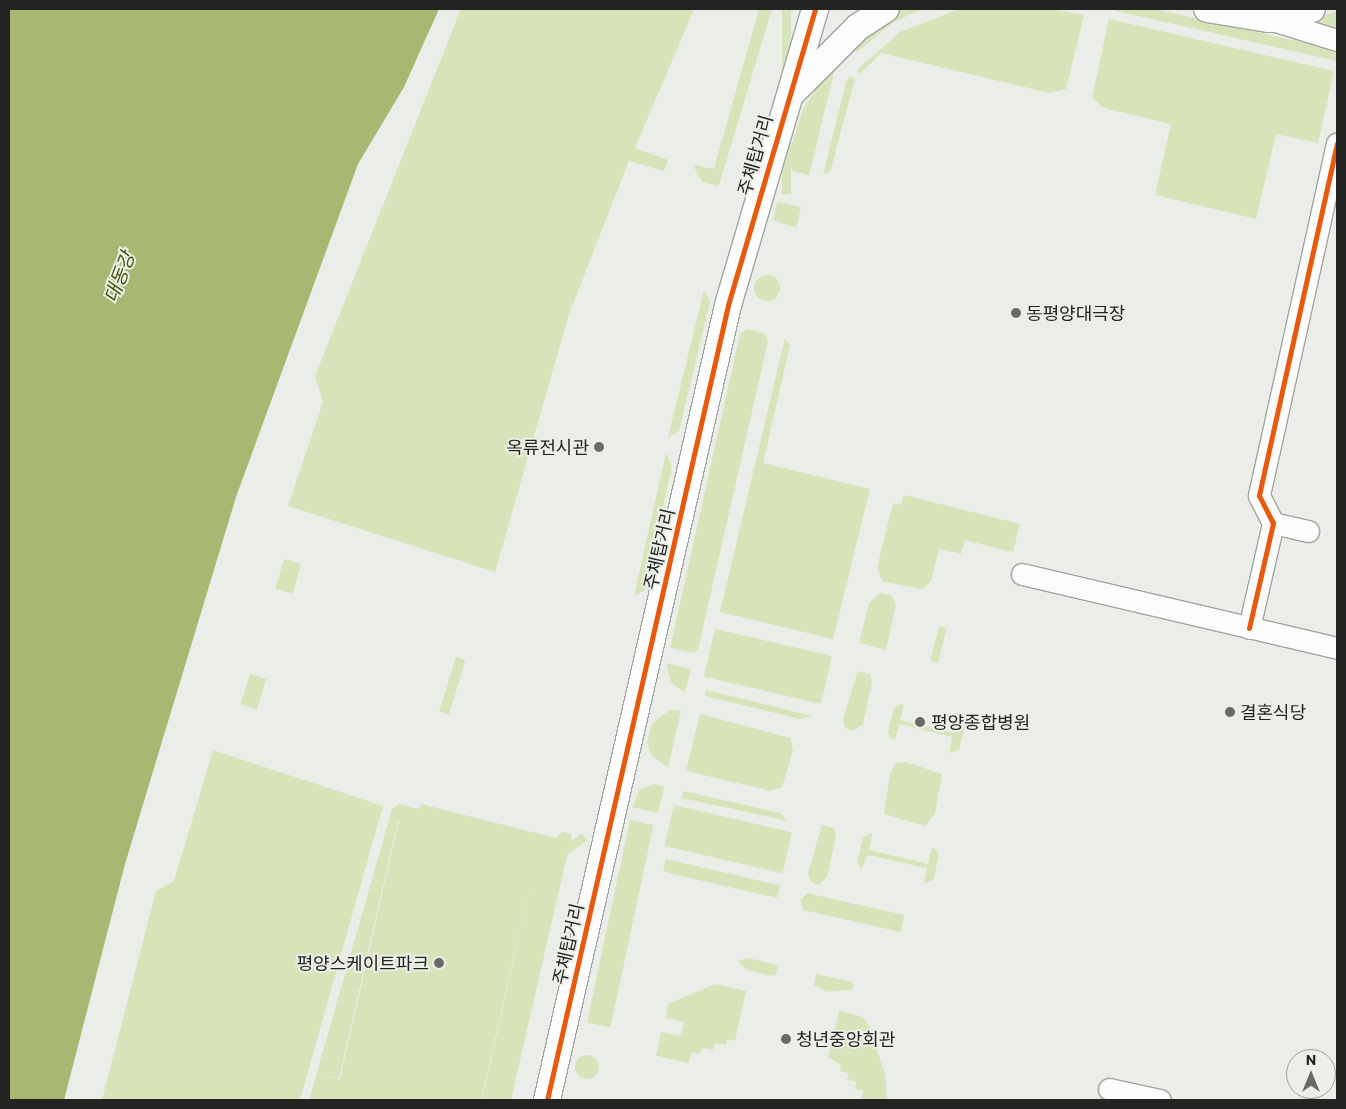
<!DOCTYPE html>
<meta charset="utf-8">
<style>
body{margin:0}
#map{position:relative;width:1346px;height:1109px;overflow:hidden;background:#ebede9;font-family:Commissioner,"Noto Sans KR",sans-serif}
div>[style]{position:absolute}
.green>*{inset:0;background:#d7e3b9;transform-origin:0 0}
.round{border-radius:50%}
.water>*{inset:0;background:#a6b871}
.roads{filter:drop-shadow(1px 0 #a2a4a1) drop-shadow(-1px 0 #a2a4a1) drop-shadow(0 1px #a2a4a1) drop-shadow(0 -1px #a2a4a1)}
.minor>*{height:21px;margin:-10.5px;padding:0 10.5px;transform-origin:10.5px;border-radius:10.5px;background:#fcfcfc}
.major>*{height:26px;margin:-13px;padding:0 13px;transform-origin:13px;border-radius:13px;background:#fcfcfc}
.cycleway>*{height:5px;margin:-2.5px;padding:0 2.5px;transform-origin:2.5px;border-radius:2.5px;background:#e8590c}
.dots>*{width:14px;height:14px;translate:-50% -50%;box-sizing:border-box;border:2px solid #ecefe7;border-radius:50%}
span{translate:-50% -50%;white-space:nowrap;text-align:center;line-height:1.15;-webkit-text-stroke:4px #ecefe7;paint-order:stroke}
.street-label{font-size:18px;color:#232421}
.poi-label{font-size:18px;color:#232421}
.left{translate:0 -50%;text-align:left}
.right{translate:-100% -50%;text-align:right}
.water-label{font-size:19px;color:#425106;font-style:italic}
.frame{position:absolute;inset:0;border:10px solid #232421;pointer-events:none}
.north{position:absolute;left:1286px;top:1049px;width:50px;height:50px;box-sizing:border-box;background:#ecefe7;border:1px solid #9c9e98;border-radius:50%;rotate:0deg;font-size:14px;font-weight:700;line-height:20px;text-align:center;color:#232421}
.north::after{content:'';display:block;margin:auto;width:18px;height:22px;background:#696a67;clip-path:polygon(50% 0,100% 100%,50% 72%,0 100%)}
</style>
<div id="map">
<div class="green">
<i style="clip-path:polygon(461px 9px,694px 9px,635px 148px,668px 160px,664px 171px,629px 161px,569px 314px,495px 572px,288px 506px,323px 402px,315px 376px)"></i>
<i style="clip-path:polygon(759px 9px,772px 9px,720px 182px,718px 186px,702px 182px,693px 165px,714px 169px)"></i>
<i style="left:782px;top:9px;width:9px;height:185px"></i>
<i style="clip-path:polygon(899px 9px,922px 9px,894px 22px,857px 52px,854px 48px)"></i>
<i style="clip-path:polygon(959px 9px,1051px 9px,1084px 15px,1066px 89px,1050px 93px,881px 53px,860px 74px,857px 70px,900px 32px)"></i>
<i style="clip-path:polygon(1154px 9px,1337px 50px,1337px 61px,1112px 10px)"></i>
<i style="clip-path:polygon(1337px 11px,1337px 32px,1305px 22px)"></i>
<i style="clip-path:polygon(1109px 19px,1334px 71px,1318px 143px,1276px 134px,1256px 219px,1155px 195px,1171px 124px,1104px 108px,1092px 98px)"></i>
<i style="clip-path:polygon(838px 56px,809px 175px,793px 171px,787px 160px,803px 109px)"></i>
<i style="clip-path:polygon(851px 76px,855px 79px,830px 172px,823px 175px,846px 82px)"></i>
<i style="clip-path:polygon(777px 202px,801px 207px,796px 228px,773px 220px)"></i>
<i class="round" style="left:754px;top:275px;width:26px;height:26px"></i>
<i style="clip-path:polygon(704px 290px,710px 302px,679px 431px,668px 438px)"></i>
<i style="clip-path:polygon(747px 329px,764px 333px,768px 341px,698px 650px,694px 653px,670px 648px,740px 334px)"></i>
<i style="clip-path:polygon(785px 338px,790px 345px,763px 463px,870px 489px,833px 639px,720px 612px)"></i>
<i style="clip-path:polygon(666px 453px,672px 466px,645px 590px,634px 596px)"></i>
<i style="clip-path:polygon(904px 495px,1020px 524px,1013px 552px,965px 540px,961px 554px,939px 549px,931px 581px,923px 589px,883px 582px,877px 568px,893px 503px,901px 505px)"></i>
<i style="left:284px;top:559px;width:18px;height:31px;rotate:16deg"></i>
<i style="clip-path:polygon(880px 593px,891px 595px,896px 605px,886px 650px,859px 643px,869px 603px)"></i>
<i style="left:939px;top:626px;width:8px;height:36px;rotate:14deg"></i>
<i style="left:715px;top:629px;width:120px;height:49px;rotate:13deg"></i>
<i style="left:456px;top:657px;width:10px;height:57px;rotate:17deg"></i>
<i style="clip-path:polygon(666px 663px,691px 669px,685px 692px,671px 683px)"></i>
<i style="clip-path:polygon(858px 671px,870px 674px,872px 682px,863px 724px,853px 731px,845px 728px,843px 719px)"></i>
<i style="left:250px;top:674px;width:17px;height:32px;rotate:17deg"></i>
<i style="clip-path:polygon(706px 690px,812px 716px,800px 719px,705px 696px)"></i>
<i style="clip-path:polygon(900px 704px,904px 705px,900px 720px,953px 733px,960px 718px,965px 725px,959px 750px,949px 753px,952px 737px,899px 724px,895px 740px,891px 739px,888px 732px,894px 708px)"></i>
<i style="clip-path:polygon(669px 710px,681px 710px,668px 768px,652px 756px,647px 743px,652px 724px)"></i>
<i style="clip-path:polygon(700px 714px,790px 738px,793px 750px,782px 787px,771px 791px,686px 771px)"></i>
<i style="clip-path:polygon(213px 750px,383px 806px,300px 1100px,102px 1100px,156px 891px,174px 881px)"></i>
<i style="clip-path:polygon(906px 762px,942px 774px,935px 814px,925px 826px,884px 814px,890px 773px,896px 763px)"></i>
<i style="clip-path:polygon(655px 784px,664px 787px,658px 813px,633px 807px,639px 790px)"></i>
<i style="clip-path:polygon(683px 791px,780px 813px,788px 821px,682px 798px)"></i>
<i style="clip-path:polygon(evenodd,421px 804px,556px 838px,563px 832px,572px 834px,511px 1100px,482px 1100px,538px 851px,481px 1100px,309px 1100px,392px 809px,399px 804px,420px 809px,421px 804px,398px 820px,409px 822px,399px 820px,340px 1079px,319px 1075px,339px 1078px,398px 820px)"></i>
<i style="left:674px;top:805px;width:121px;height:42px;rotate:13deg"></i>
<i style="left:630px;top:820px;width:24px;height:207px;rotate:12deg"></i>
<i style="clip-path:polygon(822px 825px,834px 828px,836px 836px,827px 877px,818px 885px,810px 881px,808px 873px)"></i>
<i style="left:582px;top:833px;width:9px;height:274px;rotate:54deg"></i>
<i style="clip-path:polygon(869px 834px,872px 834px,869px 850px,928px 864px,932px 848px,936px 849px,939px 856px,933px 880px,924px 884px,927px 868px,868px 855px,861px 869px,857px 862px,863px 838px)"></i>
<i style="left:666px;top:859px;width:117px;height:13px;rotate:13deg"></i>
<i style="clip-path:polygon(807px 893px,904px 915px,901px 932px,803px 910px,801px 900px)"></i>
<i style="clip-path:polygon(748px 958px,778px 965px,775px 976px,747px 970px,738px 961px)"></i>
<i style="clip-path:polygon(816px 974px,852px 982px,854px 989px,827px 992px,814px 985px)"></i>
<i style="clip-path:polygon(715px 984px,746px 991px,735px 1041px,727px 1039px,726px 1045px,715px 1043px,713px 1050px,702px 1048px,700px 1054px,691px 1052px,689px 1063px,656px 1056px,661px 1032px,681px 1036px,684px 1022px,666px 1018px,668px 1004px)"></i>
<i style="clip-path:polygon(839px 1011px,863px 1017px,869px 1026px,885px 1074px,887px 1100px,861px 1099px,863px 1091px,855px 1089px,856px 1082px,847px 1080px,849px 1073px,840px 1071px,841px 1065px,828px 1057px)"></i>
<i class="round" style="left:575px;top:1055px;width:24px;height:24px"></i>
</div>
<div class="water">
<i style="clip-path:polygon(9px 9px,439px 9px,404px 87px,358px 164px,236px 497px,125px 864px,64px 1100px,9px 1100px)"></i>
</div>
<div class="roads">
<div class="minor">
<i style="left:1269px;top:19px;width:71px;rotate:17.2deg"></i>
<i style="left:1273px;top:523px;width:36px;rotate:13deg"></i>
<i style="left:1022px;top:574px;width:324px;rotate:13.2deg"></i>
<i style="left:1249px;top:628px;width:108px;rotate:-77.1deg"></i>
<i style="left:1273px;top:523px;width:31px;rotate:-117deg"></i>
<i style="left:1259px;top:495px;width:360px;rotate:-77.5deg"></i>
<i style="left:1109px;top:1089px;width:52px;rotate:12.2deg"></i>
</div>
<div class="major">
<i style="left:1207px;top:9px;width:63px;rotate:9.2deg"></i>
<i style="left:1269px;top:19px;width:44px;rotate:-13.1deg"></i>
<i style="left:792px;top:93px;width:93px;rotate:-45deg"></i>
<i style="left:858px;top:27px;width:33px;rotate:-33deg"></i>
<i style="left:547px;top:1100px;width:815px;rotate:-77.17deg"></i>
<i style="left:728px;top:305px;width:309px;rotate:-73.6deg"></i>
</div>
</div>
<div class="cycleway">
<i style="left:1249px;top:628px;width:108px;rotate:-77.1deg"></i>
<i style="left:1273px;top:523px;width:31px;rotate:-117deg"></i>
<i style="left:1259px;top:495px;width:360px;rotate:-77.5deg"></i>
<i style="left:547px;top:1100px;width:815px;rotate:-77.17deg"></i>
<i style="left:728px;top:305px;width:309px;rotate:-73.6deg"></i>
</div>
<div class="dots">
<i style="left:1016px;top:313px;background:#696a67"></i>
<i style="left:599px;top:447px;background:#696a67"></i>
<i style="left:1230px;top:712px;background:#696a67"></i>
<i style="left:920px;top:722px;background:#696a67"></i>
<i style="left:439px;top:963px;background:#696a67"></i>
<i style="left:786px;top:1039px;background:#696a67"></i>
</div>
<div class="street-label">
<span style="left:755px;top:155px;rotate:-74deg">주체탑거리</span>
<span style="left:659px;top:549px;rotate:-77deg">주체탑거리</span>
<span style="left:568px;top:944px;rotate:-77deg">주체탑거리</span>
</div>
<div class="poi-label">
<span class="left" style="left:1026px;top:313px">동평양대극장</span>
<span class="right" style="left:589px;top:447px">옥류전시관</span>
<span class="left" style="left:1240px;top:712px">결혼식당</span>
<span class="left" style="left:931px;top:722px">평양종합병원</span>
<span class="right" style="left:429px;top:963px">평양스케이트파크</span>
<span class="left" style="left:796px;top:1039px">청년중앙회관</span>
</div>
<div class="water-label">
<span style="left:119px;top:277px;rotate:-69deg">대동강</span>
</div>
<div class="frame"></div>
<div class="north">N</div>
</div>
